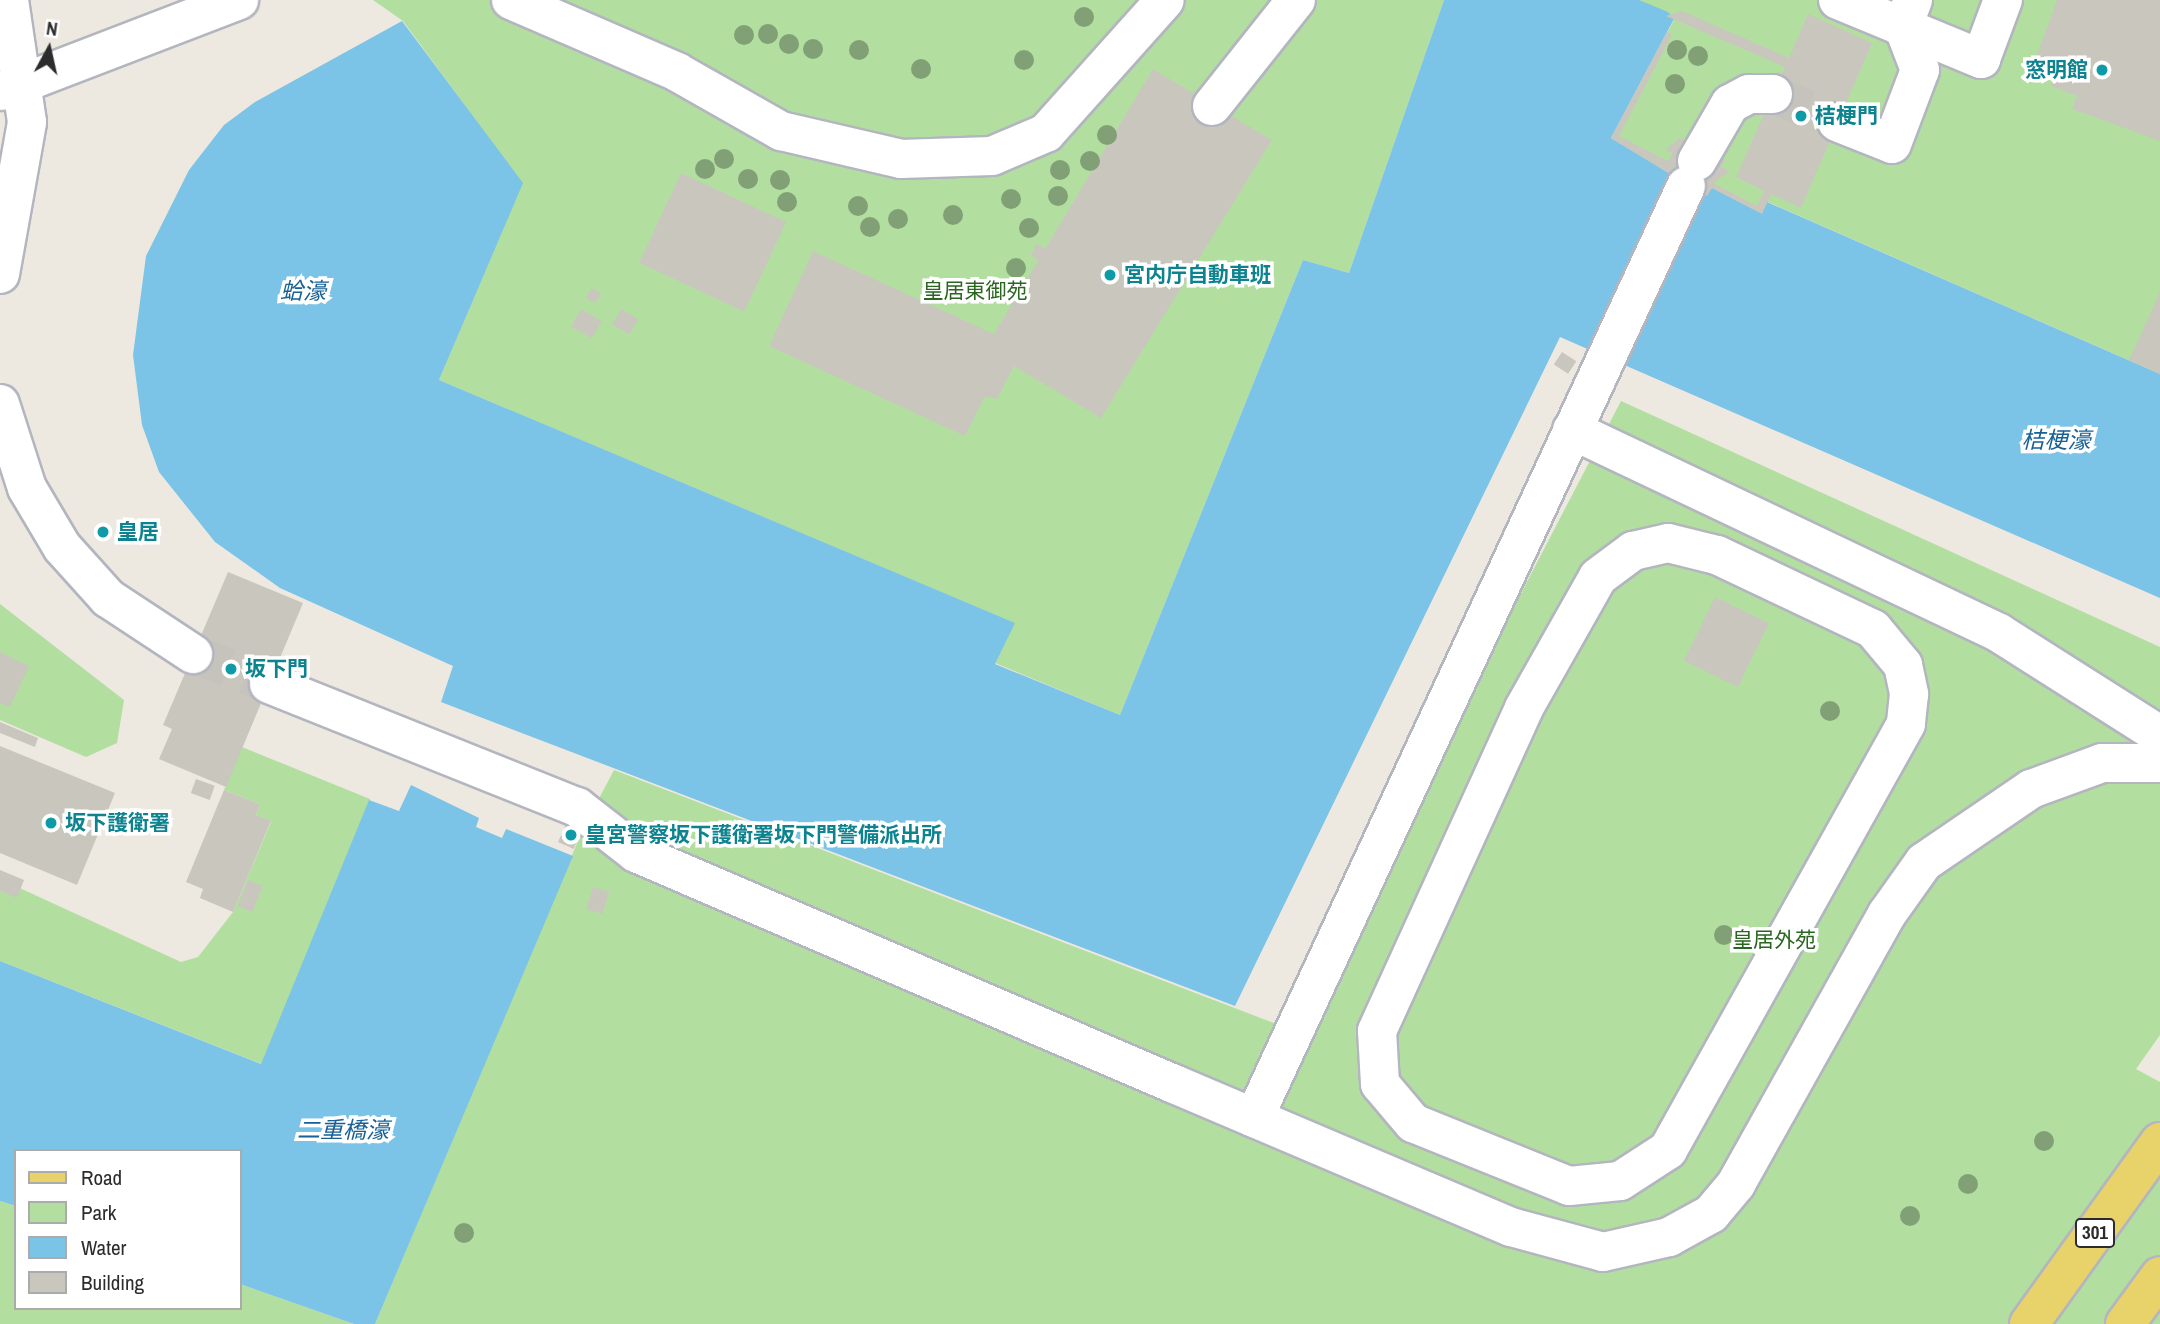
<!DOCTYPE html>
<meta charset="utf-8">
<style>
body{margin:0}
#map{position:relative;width:2160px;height:1324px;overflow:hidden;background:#ede8e0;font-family:"Archivo Narrow","Noto Sans JP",sans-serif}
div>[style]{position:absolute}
.green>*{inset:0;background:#b2dfa0}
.water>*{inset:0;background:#7bc3e7}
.building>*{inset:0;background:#c9c6be;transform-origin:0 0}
.minor-tunnel>*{height:38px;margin-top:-19px;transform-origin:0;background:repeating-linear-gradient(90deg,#c6c2bc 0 38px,transparent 0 57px)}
.roads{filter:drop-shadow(2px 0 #b3b5bf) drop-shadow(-2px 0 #b3b5bf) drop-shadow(0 2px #b3b5bf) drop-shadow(0 -2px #b3b5bf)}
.minor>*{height:38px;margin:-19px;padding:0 19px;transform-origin:19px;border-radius:19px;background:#fff}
.major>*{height:38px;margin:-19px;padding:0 19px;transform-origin:19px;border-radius:19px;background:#e8d36a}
.trees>*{width:20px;height:20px;margin:-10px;border-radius:50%;background:#82a076}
.dots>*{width:19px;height:19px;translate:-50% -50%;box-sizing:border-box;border:4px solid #fff;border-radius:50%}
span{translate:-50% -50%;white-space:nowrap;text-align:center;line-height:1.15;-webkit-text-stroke:7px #fff;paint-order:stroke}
.shield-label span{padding:2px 5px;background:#fff;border:2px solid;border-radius:5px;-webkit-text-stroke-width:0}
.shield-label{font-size:19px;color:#2c2c2c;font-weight:700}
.culture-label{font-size:21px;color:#0d838f;font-weight:700}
.right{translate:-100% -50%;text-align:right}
.left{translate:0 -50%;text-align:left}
.park-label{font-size:21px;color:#2a6620}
.water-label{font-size:23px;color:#176196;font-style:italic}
.legend{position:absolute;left:14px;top:1149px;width:228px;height:161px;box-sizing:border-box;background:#fff;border:2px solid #ababab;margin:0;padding:9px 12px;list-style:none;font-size:21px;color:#2c2c2c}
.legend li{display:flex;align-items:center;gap:14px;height:35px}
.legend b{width:35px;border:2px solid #ababab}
.north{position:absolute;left:14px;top:14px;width:70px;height:70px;-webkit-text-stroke:5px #fff;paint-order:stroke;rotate:8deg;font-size:19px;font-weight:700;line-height:28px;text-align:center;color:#2c2c2c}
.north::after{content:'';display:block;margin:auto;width:24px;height:32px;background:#2c2c2c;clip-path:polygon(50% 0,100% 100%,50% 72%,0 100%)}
</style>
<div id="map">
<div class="green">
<i style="clip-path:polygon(373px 0,1444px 0,1349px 273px,1303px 260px,1120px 715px,995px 663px,1014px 623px,439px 380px,522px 183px,403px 21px)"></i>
<i style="clip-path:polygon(1639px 0,2160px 0,2160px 374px,1768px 202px,1762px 214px,1711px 188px,1705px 195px,1611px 138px,1674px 20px)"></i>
<i style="clip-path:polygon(1621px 401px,2160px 647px,2160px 1035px,2136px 1069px,2160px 1082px,2160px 1324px,375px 1324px,583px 829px,614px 770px,1305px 1035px,1412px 803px)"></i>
<i style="clip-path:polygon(0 604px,124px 700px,117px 743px,86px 757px,0 720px)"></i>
<i style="clip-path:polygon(242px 747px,370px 799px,262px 1064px,0 961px,0 879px,181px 962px,198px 957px,233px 912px,271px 822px,256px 815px,260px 804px,224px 790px)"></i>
<i style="clip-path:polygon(0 1201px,16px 1206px,16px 1308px,240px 1308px,240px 1284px,354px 1324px,0 1324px)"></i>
</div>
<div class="water">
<i style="clip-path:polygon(1444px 0,1639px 0,1668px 12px,1674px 19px,1611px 138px,1705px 195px,1712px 188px,1761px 213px,1767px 202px,2160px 374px,2160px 598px,1560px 337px,1235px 1006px,441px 702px,453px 666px,280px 588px,215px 542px,159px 472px,142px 425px,133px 355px,146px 256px,189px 170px,224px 125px,255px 102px,402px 21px,523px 183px,439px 380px,1015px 623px,995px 664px,1120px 715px,1303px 260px,1349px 273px)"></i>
<i style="clip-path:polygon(411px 785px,479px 818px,476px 827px,502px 838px,506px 829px,573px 856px,375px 1324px,354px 1324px,240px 1284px,240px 1151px,16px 1151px,16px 1206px,0 1201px,0 961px,261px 1064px,369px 800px,399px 811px)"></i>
</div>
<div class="building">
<i style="clip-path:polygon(2057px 0,2160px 0,2160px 141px,2072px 109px,2077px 96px,2051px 86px,2055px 74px,2033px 66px)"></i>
<i style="clip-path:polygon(1682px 11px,1789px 58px,1808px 14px,1872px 43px,1801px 208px,1771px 194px,1762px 214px,1712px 188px,1707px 196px,1611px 138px,1667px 32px,1672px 35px,1619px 136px,1668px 161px,1673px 153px,1665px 150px,1680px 138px,1725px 160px,1721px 167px,1730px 171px,1713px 183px,1757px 206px,1764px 191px,1736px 177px,1785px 67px,1666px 16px)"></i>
<i style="clip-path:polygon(1153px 69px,1272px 140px,1101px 418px,1014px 366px,997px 399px,985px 396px,965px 436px,769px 346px,813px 251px,994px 334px)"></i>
<i style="left:681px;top:173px;width:116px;height:99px;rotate:25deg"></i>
<i style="left:1036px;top:244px;width:10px;height:13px;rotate:24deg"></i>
<i style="clip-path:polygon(592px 288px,601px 293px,595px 303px,585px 298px)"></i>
<i style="clip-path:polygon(2160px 292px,2160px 374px,2129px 360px)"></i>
<i style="left:581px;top:309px;width:24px;height:20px;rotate:30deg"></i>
<i style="left:621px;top:309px;width:20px;height:18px;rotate:30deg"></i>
<i style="left:1562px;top:352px;width:17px;height:15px;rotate:33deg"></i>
<i style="clip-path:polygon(228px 572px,303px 603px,226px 787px,159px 759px,172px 729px,163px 725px)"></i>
<i style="left:1715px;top:597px;width:60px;height:71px;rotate:26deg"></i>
<i style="clip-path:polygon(0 652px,29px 666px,10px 707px,0 703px)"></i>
<i style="clip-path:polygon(0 722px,38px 738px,35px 747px,0 733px)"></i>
<i style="clip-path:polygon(0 746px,115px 793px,77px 885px,0 853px)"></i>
<i style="left:196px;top:779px;width:20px;height:15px;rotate:20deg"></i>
<i style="clip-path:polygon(224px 790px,260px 804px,256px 815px,271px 821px,233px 912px,200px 898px,203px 889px,186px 882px)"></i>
<i style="left:567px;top:822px;width:17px;height:22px;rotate:24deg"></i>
<i style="clip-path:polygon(0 870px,24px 880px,17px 898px,0 891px)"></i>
<i style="left:248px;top:880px;width:16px;height:28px;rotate:22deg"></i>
<i style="left:593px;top:887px;width:17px;height:23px;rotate:17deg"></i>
</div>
<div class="minor-tunnel">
<i style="left:1773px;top:94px;width:70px;rotate:23.6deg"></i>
<i style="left:193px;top:654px;width:82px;rotate:21.5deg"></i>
</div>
<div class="roads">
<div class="minor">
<i style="left:511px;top:0;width:181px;rotate:23.4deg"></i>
<i style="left:677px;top:72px;width:120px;rotate:29.6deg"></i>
<i style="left:781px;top:131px;width:123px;rotate:13.1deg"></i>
<i style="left:901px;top:159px;width:91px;rotate:-1.9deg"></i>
<i style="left:992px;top:156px;width:59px;rotate:-23.1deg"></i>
<i style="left:1046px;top:133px;width:178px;rotate:-48.2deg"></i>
<i style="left:1838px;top:0;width:155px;rotate:22.4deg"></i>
<i style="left:1981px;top:59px;width:63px;rotate:-69.6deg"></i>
<i style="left:2px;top:91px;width:254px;rotate:-21deg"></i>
<i style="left:1212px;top:106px;width:135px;rotate:-51.6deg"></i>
<i style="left:1837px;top:122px;width:59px;rotate:21.8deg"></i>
<i style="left:1892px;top:144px;width:79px;rotate:-69.3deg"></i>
<i style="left:1920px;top:70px;width:47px;rotate:-111.1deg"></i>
<i style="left:1903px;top:26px;width:28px;rotate:-69deg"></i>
<i style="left:1697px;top:161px;width:66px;rotate:-59.9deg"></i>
<i style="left:1730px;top:104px;width:21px;rotate:-28deg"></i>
<i style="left:1749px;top:94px;width:24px"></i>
<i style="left:0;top:274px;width:154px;rotate:-79.9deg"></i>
<i style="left:27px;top:122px;width:123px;rotate:-98.4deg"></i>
<i style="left:0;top:404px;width:88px;rotate:72.2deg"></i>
<i style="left:27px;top:488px;width:69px;rotate:59.3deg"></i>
<i style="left:62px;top:547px;width:69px;rotate:48deg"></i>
<i style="left:108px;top:598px;width:102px;rotate:33.4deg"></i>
<i style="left:1572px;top:430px;width:473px;rotate:25.4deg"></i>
<i style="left:1999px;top:633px;width:191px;rotate:32.4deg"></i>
<i style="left:1668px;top:543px;width:50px;rotate:13.8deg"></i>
<i style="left:1717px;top:555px;width:173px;rotate:25.4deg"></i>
<i style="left:1873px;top:629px;width:47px;rotate:50.2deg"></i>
<i style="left:1903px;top:665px;width:30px;rotate:78deg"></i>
<i style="left:1909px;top:694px;width:30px;rotate:96deg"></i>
<i style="left:1906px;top:724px;width:488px;rotate:119.2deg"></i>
<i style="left:1668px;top:1150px;width:57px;rotate:147.1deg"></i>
<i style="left:1620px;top:1181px;width:51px;rotate:174.4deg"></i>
<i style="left:1569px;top:1186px;width:168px;rotate:-158deg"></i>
<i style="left:1413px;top:1123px;width:51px;rotate:-130.2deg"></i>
<i style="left:1380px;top:1084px;width:53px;rotate:-93.2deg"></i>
<i style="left:1377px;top:1031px;width:355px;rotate:-65.5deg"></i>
<i style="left:1524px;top:708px;width:150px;rotate:-60.5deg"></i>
<i style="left:1598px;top:577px;width:44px;rotate:-36.6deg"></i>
<i style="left:1633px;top:551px;width:36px;rotate:-13deg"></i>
<i style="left:269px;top:684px;width:332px;rotate:21.8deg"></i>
<i style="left:577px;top:807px;width:75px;rotate:37.9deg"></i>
<i style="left:636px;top:853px;width:585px;rotate:23.24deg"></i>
<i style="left:1174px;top:1084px;width:366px;rotate:23deg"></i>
<i style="left:1511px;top:1227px;width:95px;rotate:15.2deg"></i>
<i style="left:1603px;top:1252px;width:68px;rotate:-12.8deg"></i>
<i style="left:1669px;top:1237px;width:48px;rotate:-28.7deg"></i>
<i style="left:1711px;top:1214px;width:39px;rotate:-50deg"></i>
<i style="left:1736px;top:1184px;width:309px;rotate:-60.8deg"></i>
<i style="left:1887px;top:914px;width:64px;rotate:-54.6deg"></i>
<i style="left:1924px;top:862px;width:130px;rotate:-34.3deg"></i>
<i style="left:2031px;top:789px;width:76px;rotate:-20.1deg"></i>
<i style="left:2102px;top:763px;width:58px"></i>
<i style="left:1254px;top:1118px;width:1027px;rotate:-65.13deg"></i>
</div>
<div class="major">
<i style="left:2029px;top:1324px;width:224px;rotate:-54.3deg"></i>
<i style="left:2125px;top:1324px;width:59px;rotate:-53.9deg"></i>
</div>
</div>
<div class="trees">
<i style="left:1084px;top:17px"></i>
<i style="left:768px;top:34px"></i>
<i style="left:744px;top:35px"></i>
<i style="left:789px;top:44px"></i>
<i style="left:813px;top:49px"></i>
<i style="left:859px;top:50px"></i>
<i style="left:1677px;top:50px"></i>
<i style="left:1698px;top:56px"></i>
<i style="left:1024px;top:60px"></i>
<i style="left:921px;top:69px"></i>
<i style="left:1675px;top:84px"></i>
<i style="left:1107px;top:135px"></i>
<i style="left:724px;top:159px"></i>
<i style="left:1090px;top:161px"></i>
<i style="left:705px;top:169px"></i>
<i style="left:1060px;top:170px"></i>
<i style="left:748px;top:179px"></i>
<i style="left:780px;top:180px"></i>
<i style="left:1058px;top:196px"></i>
<i style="left:1011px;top:199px"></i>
<i style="left:787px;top:202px"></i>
<i style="left:858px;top:206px"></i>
<i style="left:953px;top:215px"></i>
<i style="left:898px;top:219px"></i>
<i style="left:870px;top:227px"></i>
<i style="left:1029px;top:228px"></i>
<i style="left:1016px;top:268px"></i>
<i style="left:1830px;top:711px"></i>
<i style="left:1724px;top:935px"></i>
<i style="left:2044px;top:1141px"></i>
<i style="left:1968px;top:1184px"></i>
<i style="left:1910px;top:1216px"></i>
<i style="left:464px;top:1233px"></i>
</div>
<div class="dots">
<i style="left:2102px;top:70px;background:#0f9aa8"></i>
<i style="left:1801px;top:116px;background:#0f9aa8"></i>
<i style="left:1110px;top:275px;background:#0f9aa8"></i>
<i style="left:103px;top:532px;background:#0f9aa8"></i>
<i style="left:231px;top:669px;background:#0f9aa8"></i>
<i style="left:51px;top:823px;background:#0f9aa8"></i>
<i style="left:571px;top:835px;background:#0f9aa8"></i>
</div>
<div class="shield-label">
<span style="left:2095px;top:1233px">301</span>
</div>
<div class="culture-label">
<span class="right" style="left:2088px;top:70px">窓明館</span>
<span class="left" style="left:1815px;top:116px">桔梗門</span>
<span class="left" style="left:1124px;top:275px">宮内庁自動車班</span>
<span class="left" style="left:117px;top:532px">皇居</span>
<span class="left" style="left:245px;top:669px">坂下門</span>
<span class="left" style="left:65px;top:823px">坂下護衛署</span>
<span class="left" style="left:585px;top:835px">皇宮警察坂下護衛署坂下門警備派出所</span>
</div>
<div class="park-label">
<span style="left:975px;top:291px">皇居東御苑</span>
<span style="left:1774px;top:940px">皇居外苑</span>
</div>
<div class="water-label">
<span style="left:303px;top:291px">蛤濠</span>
<span style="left:2056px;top:440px">桔梗濠</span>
<span style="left:343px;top:1130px">二重橋濠</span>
</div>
<ul class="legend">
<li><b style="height:9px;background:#e8d36a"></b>Road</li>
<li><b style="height:19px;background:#b2dfa0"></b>Park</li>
<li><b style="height:19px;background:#7bc3e7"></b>Water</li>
<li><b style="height:19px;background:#c9c6be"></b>Building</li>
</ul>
<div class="north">N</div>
</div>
